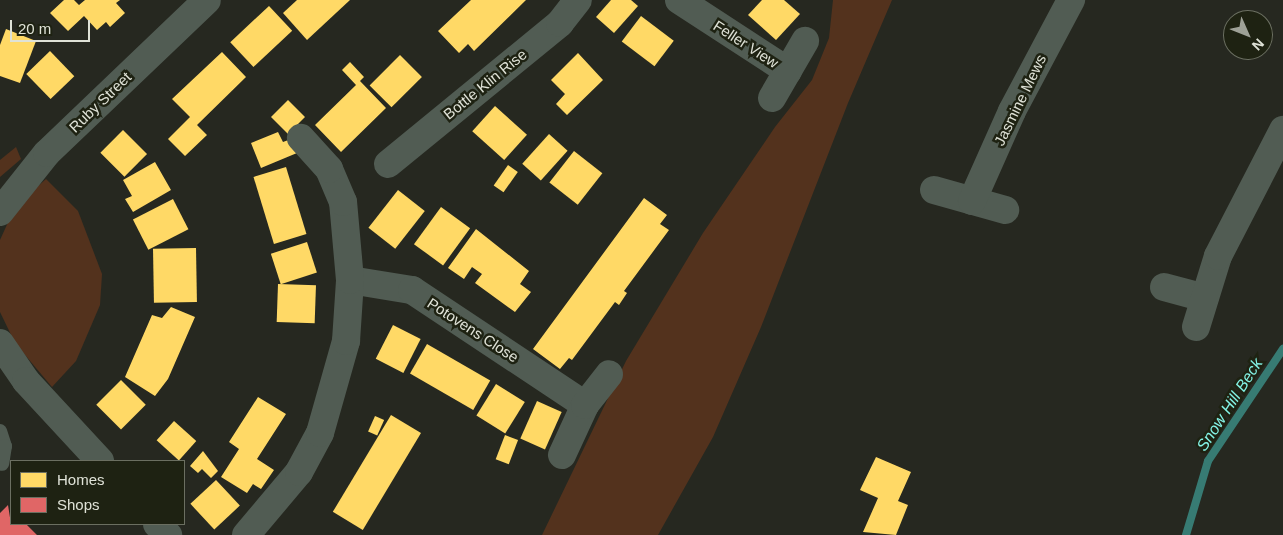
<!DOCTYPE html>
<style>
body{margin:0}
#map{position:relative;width:1283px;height:535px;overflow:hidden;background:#262820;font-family:Helvetica,sans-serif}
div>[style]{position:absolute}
.green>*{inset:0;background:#53321d}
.homes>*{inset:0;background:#ffd966;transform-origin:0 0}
.shops>*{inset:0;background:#e06666}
.stream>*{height:8px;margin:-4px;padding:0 4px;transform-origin:4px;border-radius:4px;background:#377b73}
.service>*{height:14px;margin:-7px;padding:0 7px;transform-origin:7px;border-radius:7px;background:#515c53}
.minor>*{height:28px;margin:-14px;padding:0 14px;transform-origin:14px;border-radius:14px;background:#515c53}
span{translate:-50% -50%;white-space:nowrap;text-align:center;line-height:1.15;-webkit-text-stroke:5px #1e2212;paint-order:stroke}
.street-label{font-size:15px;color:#dfe2d7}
.water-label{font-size:16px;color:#84f3e6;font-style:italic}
.legend{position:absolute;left:10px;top:460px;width:175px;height:65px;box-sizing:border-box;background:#1e2212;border:1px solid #6b6f61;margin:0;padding:6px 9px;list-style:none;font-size:15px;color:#dfe2d7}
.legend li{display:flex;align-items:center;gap:10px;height:25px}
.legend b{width:25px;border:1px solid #6b6f61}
.north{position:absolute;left:1223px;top:10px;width:50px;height:50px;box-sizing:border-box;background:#1e2212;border:1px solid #6b6f61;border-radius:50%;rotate:134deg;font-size:14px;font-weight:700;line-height:20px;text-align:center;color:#dfe2d7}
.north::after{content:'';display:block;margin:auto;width:18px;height:22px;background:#9ea197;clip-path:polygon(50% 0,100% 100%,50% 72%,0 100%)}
.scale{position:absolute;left:10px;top:20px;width:80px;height:22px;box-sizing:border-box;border:2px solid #dfe2d7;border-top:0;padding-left:6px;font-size:15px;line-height:18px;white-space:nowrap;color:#dfe2d7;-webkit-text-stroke:4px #1e2212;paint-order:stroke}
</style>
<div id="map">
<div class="green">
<i style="clip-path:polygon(833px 0,892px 0,848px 103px,761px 327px,713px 437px,658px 535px,542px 535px,626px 361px,703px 233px,775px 127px,812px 80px,829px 38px)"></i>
<i style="clip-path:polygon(16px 147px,21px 159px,0 177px,0 160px)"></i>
<i style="clip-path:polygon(46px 179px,78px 211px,102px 274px,100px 305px,76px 361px,52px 387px,15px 343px,0 312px,0 240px,15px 207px)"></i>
</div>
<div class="homes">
<i style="clip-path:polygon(64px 0,74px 0,79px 5px,85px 0,120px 0,116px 3px,125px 13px,110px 27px,106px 22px,97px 30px,84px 16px,68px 31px,50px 13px)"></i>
<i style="clip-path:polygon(297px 0,350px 0,307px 40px,283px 13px)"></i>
<i style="clip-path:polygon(471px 0,526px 0,474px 51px,468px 44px,459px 53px,438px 31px)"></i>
<i style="clip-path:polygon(611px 0,631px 0,638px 6px,614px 33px,596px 17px)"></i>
<i style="clip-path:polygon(762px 0,784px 0,800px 14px,776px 40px,748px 15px)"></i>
<i style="left:269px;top:6px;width:34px;height:53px;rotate:47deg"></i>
<i style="left:641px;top:16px;width:41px;height:32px;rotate:37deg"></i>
<i style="clip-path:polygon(6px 29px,36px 41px,20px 83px,0 76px,0 45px)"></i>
<i style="left:50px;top:51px;width:35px;height:33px;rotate:46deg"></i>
<i style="clip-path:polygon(222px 52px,246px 77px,197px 125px,207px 135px,185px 156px,168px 139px,190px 117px,172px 99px)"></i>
<i style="clip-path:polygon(578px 53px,603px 80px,567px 115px,556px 104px,565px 94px,551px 80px)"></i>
<i style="left:400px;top:55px;width:31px;height:43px;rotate:45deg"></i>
<i style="clip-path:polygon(350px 62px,364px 77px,360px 81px,386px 108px,341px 152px,315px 125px,356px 85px,342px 70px)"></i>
<i style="left:288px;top:100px;width:24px;height:24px;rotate:45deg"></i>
<i style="left:495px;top:106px;width:43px;height:34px;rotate:42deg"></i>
<i style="left:123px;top:130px;width:34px;height:32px;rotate:45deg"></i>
<i style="clip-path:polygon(278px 132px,283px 142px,291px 139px,297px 153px,261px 168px,251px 143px)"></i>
<i style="left:549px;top:134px;width:25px;height:40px;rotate:42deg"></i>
<i style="left:574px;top:151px;width:36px;height:40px;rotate:38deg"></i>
<i style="clip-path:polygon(155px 162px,171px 190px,133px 212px,125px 199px,132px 196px,123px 180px)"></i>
<i style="left:508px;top:165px;width:12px;height:25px;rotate:35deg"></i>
<i style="left:286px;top:167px;width:70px;height:34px;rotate:73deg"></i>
<i style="left:398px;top:190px;width:34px;height:48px;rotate:38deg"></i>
<i style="clip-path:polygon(644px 198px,667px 215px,660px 224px,669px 230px,624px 291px,627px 293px,619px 305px,615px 302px,572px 360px,569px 358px,560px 369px,533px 349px)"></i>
<i style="left:173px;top:199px;width:34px;height:45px;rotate:63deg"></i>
<i style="left:441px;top:207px;width:36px;height:46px;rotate:36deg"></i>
<i style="clip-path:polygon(476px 229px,529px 271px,520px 284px,531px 292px,515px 312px,475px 283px,482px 274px,472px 267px,464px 279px,448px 268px)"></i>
<i style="left:307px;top:242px;width:32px;height:38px;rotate:72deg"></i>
<i style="left:196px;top:248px;width:54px;height:43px;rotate:89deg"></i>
<i style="left:278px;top:284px;width:38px;height:38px;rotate:2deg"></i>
<i style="clip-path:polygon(171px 307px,195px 317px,168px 379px,155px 396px,125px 377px,152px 315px,162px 318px)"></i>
<i style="left:393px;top:325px;width:31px;height:38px;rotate:27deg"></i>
<i style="left:427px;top:344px;width:73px;height:34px;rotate:30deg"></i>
<i style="left:121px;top:380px;width:35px;height:35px;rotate:45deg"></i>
<i style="left:496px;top:384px;width:34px;height:37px;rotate:32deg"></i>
<i style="clip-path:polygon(258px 397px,286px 414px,257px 459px,274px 470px,261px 489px,253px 484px,247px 493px,221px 477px,239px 449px,229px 442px)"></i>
<i style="left:537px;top:401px;width:27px;height:41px;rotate:24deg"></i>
<i style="left:391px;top:415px;width:35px;height:113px;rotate:31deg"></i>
<i style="left:375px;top:416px;width:10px;height:17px;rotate:24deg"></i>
<i style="left:174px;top:421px;width:30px;height:26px;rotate:42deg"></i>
<i style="left:505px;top:435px;width:14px;height:26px;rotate:21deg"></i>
<i style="clip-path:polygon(203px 451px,218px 471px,211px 478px,202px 469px,198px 473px,190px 466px)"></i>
<i style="clip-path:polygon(876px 457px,911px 472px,898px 501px,908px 505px,896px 535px,863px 532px,878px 498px,860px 490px)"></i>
<i style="left:216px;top:480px;width:35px;height:35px;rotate:47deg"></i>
</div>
<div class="shops">
<i style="clip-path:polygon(8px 505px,11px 524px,26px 524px,37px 535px,0 535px,0 513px)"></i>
</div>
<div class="stream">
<i style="left:1186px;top:535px;width:77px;rotate:-73.4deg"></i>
<i style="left:1208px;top:461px;width:135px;rotate:-56.2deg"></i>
</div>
<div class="service">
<i style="left:0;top:431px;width:16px;rotate:72deg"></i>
<i style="left:5px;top:446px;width:18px;rotate:99deg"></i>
</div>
<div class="minor">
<i style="left:679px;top:0;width:130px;rotate:33.1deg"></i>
<i style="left:772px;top:98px;width:66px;rotate:-59.9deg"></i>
<i style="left:388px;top:164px;width:222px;rotate:-39.3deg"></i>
<i style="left:560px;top:23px;width:29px;rotate:-52deg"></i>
<i style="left:934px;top:190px;width:74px;rotate:15.7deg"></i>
<i style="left:972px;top:201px;width:98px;rotate:-66deg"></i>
<i style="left:1012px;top:111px;width:126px;rotate:-62deg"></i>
<i style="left:0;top:212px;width:75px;rotate:-51.5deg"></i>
<i style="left:47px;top:153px;width:221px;rotate:-43.7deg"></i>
<i style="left:350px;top:280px;width:63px;rotate:9.2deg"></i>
<i style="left:412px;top:290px;width:208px;rotate:33.6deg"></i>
<i style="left:1164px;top:287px;width:42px;rotate:15deg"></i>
<i style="left:1196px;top:327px;width:74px;rotate:-72.8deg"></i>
<i style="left:1218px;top:256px;width:142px;rotate:-62.7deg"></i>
<i style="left:0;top:343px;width:46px;rotate:55.6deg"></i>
<i style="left:26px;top:381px;width:109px;rotate:47.2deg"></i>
<i style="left:562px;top:455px;width:55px;rotate:-65.3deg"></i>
<i style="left:585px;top:405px;width:39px;rotate:-52deg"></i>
<i style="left:157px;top:524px;width:16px;rotate:45deg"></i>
<i style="left:246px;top:535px;width:82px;rotate:-49.9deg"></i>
<i style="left:299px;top:472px;width:44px;rotate:-61.7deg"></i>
<i style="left:320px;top:433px;width:96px;rotate:-74.2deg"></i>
<i style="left:346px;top:341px;width:61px;rotate:-86.2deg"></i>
<i style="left:350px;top:280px;width:78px;rotate:-95.1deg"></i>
<i style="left:343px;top:202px;width:36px;rotate:-113deg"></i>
<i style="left:329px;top:169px;width:42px;rotate:-132.1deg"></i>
</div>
<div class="street-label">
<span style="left:746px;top:44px;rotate:33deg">Feller View</span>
<span style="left:485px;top:84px;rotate:-39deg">Bottle Klin Rise</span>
<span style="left:1020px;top:100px;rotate:-64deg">Jasmine Mews</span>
<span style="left:100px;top:102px;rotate:-44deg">Ruby Street</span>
<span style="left:473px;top:330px;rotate:33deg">Potovens Close</span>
</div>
<div class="water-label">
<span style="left:1230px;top:405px;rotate:-57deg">Snow Hill Beck</span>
</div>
<ul class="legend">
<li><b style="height:14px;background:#ffd966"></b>Homes</li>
<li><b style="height:14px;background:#e06666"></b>Shops</li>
</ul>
<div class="north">N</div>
<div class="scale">20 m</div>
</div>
